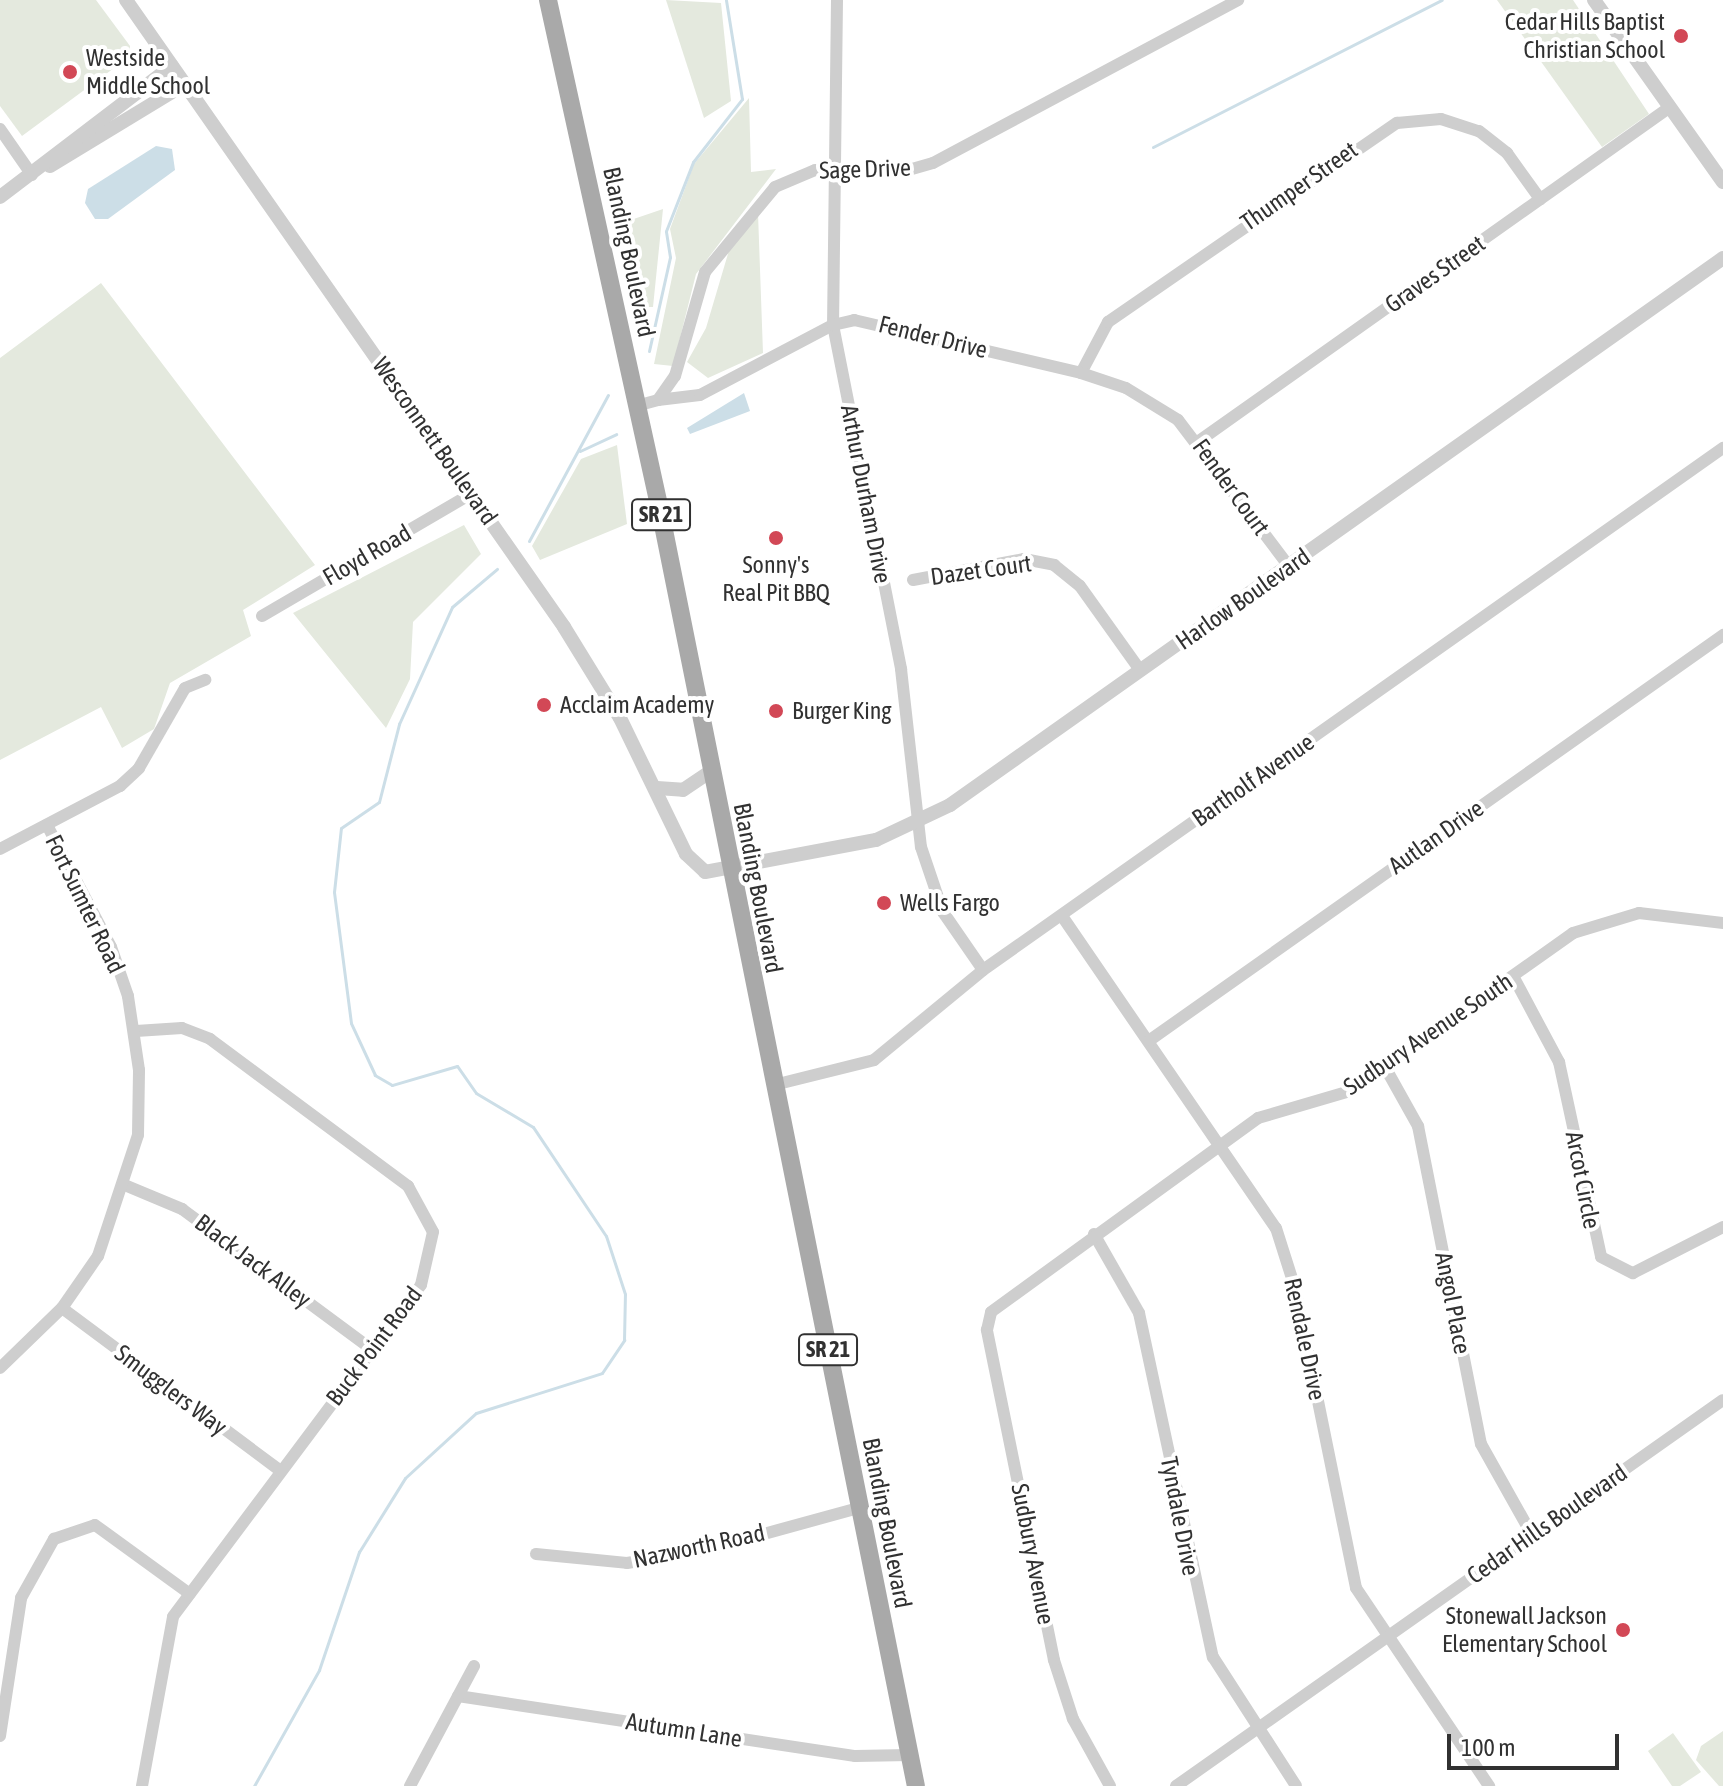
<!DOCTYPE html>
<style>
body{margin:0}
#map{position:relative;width:1723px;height:1786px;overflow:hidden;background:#fff;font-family:"Asap Condensed",sans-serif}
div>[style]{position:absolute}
.green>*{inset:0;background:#e4e9de}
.water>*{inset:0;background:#ccdee7}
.stream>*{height:3px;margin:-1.5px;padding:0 1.5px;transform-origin:1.5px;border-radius:1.5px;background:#ccdee7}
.minor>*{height:12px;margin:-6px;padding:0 6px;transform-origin:6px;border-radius:6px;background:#cecece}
.tertiary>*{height:14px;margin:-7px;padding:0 7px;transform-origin:7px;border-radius:7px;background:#cecece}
.primary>*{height:18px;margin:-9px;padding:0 9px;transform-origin:9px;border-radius:9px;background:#a9a9a9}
.dots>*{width:22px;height:22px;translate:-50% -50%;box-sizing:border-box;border:4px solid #fff;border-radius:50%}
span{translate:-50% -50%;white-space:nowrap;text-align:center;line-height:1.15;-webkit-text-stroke:8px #fff;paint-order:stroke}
.shield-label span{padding:2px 6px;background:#fff;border:2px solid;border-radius:6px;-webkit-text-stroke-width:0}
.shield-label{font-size:22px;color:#313131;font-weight:700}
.poi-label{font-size:24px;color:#313131}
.right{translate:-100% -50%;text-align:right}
.left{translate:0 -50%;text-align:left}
.street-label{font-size:24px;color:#313131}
.scale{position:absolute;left:1447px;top:1734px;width:172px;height:36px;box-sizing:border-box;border:4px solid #313131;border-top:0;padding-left:10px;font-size:24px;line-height:28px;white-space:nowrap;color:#313131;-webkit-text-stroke:6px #fff;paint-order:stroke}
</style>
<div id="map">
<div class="green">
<i style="clip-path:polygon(0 0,96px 0,130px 46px,129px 57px,22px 136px,0 106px)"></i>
<i style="clip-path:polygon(666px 0,721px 3px,731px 101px,704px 118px)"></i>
<i style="clip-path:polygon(1497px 0,1573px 0,1649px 114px,1602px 147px)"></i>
<i style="clip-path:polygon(749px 98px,751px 172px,776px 169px,696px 274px,673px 366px,654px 364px,676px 258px,670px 229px,694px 164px)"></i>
<i style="clip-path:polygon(663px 209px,653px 307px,640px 307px,622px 223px)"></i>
<i style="clip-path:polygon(758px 213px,763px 353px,708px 378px,687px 362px,706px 328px,730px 247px)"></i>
<i style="clip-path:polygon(101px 283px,315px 565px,243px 610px,251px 636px,170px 683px,154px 729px,122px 748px,101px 707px,0 760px,0 358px)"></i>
<i style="clip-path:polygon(617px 445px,627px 524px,540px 560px,532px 546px,581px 459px)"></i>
<i style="clip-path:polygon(464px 525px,481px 554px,413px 622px,410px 679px,386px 728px,293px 613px)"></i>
<i style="clip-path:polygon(1723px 1731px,1723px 1786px,1719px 1786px,1696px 1760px,1701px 1746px)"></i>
<i style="clip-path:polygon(1673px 1733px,1701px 1772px,1680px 1786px,1672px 1786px,1648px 1751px)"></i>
</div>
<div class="water">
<i style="clip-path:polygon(156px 146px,172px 149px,175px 170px,108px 219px,95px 219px,85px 203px,88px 189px)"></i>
<i style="clip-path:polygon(744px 393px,750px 411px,690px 434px,687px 428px)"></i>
</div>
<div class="stream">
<i style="left:1153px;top:147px;width:324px;rotate:-27deg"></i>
<i style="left:649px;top:351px;width:96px;rotate:-77.4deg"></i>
<i style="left:670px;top:257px;width:26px;rotate:-99deg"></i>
<i style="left:666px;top:231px;width:74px;rotate:-68.6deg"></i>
<i style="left:693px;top:162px;width:80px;rotate:-52.1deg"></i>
<i style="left:742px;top:99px;width:100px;rotate:-99.2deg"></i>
<i style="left:580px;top:451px;width:40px;rotate:-25deg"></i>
<i style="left:529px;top:541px;width:166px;rotate:-61.6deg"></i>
<i style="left:254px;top:1786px;width:133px;rotate:-60.7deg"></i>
<i style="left:319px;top:1670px;width:125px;rotate:-71.3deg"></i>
<i style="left:359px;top:1552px;width:87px;rotate:-58.1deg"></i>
<i style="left:405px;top:1478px;width:96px;rotate:-42.5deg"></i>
<i style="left:476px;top:1413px;width:132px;rotate:-17.6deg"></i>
<i style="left:602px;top:1373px;width:40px;rotate:-56deg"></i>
<i style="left:624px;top:1340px;width:46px;rotate:-88.8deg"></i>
<i style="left:625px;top:1294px;width:61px;rotate:-108.1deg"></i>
<i style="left:606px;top:1236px;width:131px;rotate:-123.8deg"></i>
<i style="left:533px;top:1127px;width:66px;rotate:-149.2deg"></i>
<i style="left:476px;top:1093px;width:33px;rotate:-125deg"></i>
<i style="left:457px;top:1066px;width:68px;rotate:163.7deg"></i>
<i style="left:392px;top:1085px;width:20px;rotate:-150deg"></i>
<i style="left:375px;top:1075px;width:57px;rotate:-114.8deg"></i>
<i style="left:351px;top:1023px;width:132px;rotate:-97.4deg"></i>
<i style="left:334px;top:892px;width:64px;rotate:-83.8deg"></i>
<i style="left:341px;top:828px;width:46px;rotate:-34.4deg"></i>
<i style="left:379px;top:802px;width:81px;rotate:-75.6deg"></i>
<i style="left:399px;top:724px;width:128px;rotate:-65.6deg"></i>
<i style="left:452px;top:607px;width:59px;rotate:-40.2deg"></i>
</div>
<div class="minor">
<i style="left:837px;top:0;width:325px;rotate:90.7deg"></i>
<i style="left:833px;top:325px;width:351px;rotate:78.8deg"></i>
<i style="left:901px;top:669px;width:179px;rotate:83.6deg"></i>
<i style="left:921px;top:847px;width:69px;rotate:71.3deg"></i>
<i style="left:943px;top:912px;width:70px;rotate:55.4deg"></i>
<i style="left:0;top:129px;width:56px;rotate:55.2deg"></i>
<i style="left:1081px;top:373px;width:58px;rotate:-62.1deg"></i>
<i style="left:1108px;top:322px;width:351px;rotate:-34.6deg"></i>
<i style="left:1397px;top:123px;width:44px;rotate:-5.2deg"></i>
<i style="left:1441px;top:119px;width:40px;rotate:18deg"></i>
<i style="left:1479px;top:131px;width:36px;rotate:38deg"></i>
<i style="left:1507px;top:153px;width:57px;rotate:54.3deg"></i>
<i style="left:658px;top:400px;width:42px;rotate:-6.8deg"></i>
<i style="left:700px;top:395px;width:150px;rotate:-27.8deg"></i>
<i style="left:833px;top:325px;width:22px;rotate:-13deg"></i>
<i style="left:854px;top:320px;width:233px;rotate:13.1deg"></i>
<i style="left:1081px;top:373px;width:47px;rotate:18.4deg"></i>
<i style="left:1126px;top:388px;width:61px;rotate:31.6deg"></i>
<i style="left:1178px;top:420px;width:183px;rotate:52.8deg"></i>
<i style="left:636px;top:406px;width:23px;rotate:-15deg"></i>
<i style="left:658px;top:400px;width:29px;rotate:-55deg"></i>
<i style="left:675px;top:376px;width:108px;rotate:-73.9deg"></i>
<i style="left:705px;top:272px;width:110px;rotate:-50.5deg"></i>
<i style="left:775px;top:187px;width:43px;rotate:-23deg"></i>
<i style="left:815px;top:170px;width:90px;rotate:0.6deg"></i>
<i style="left:905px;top:171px;width:29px;rotate:-16deg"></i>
<i style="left:933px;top:163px;width:346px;rotate:-28.1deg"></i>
<i style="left:1199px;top:441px;width:577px;rotate:-35.34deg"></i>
<i style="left:913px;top:580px;width:113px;rotate:-10.7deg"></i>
<i style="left:1024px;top:559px;width:31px;rotate:11deg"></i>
<i style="left:1054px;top:565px;width:33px;rotate:39deg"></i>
<i style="left:1080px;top:586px;width:103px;rotate:54.5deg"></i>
<i style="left:262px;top:616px;width:242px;rotate:-30.3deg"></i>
<i style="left:0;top:849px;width:136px;rotate:-27.7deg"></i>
<i style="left:120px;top:786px;width:26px;rotate:-43deg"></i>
<i style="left:139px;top:768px;width:92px;rotate:-60.1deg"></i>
<i style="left:185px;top:688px;width:22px;rotate:-22deg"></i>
<i style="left:1062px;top:916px;width:378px;rotate:55.6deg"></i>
<i style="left:1276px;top:1228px;width:63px;rotate:72.4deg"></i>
<i style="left:1295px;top:1288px;width:306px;rotate:78.5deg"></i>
<i style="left:1356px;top:1588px;width:239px;rotate:56.1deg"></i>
<i style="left:1513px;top:976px;width:98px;rotate:61.9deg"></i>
<i style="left:1559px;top:1062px;width:199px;rotate:77.8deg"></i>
<i style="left:1601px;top:1257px;width:36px;rotate:27deg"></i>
<i style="left:1633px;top:1273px;width:101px;rotate:-27.1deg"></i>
<i style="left:136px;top:1031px;width:46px;rotate:-3.7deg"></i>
<i style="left:182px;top:1028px;width:30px;rotate:21deg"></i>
<i style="left:210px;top:1039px;width:247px;rotate:36.6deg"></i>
<i style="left:408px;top:1186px;width:52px;rotate:61.5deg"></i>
<i style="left:433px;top:1232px;width:54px;rotate:102.8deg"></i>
<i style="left:421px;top:1285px;width:414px;rotate:126.8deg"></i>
<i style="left:173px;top:1617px;width:172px;rotate:100.4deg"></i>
<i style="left:1150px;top:1040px;width:702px;rotate:-35.25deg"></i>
<i style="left:1385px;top:1067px;width:68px;rotate:60.8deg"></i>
<i style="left:1418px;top:1126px;width:324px;rotate:78.8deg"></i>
<i style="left:1481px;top:1444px;width:104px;rotate:60.7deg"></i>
<i style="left:774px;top:1085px;width:103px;rotate:-14deg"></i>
<i style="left:874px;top:1060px;width:141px;rotate:-39.5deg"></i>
<i style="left:983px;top:970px;width:906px;rotate:-35.2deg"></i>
<i style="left:127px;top:1186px;width:60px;rotate:22.7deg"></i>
<i style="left:182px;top:1209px;width:235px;rotate:36.5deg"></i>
<i style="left:1094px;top:1234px;width:91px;rotate:60.3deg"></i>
<i style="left:1139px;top:1313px;width:352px;rotate:77.9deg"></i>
<i style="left:1213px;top:1657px;width:153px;rotate:57.2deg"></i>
<i style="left:62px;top:1308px;width:273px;rotate:36.7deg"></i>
<i style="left:0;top:1368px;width:86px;rotate:-44.1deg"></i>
<i style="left:62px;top:1308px;width:63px;rotate:-55.3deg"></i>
<i style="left:98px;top:1256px;width:127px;rotate:-71.7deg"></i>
<i style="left:138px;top:1135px;width:65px;rotate:-89.1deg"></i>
<i style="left:139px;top:1070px;width:75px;rotate:-98.5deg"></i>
<i style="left:128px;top:996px;width:52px;rotate:-109.1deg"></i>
<i style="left:111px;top:947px;width:138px;rotate:-117.7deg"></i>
<i style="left:536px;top:1554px;width:91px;rotate:5.6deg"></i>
<i style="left:627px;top:1563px;width:79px;rotate:-9.5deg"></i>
<i style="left:705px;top:1550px;width:160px;rotate:-15.3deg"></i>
<i style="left:458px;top:1696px;width:402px;rotate:8.6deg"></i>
<i style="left:855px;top:1756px;width:55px;rotate:-1deg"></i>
<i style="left:0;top:1736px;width:140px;rotate:-81.3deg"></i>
<i style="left:21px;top:1598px;width:68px;rotate:-60.8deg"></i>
<i style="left:54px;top:1539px;width:43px;rotate:-18.9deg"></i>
<i style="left:95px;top:1525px;width:117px;rotate:36deg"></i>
<i style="left:410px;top:1786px;width:136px;rotate:-61.9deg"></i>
<i style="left:1110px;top:1786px;width:77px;rotate:-118.9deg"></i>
<i style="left:1073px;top:1719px;width:62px;rotate:-107.9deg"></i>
<i style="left:1054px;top:1660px;width:337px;rotate:-101.5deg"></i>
<i style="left:987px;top:1330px;width:18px;rotate:-77deg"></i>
<i style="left:991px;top:1312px;width:330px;rotate:-36deg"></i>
<i style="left:1258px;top:1118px;width:96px;rotate:-16.4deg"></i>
<i style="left:1350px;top:1091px;width:273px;rotate:-35.3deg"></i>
<i style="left:1573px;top:933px;width:69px;rotate:-16.9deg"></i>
<i style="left:1639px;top:913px;width:85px;rotate:6.8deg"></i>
<i style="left:1176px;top:1786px;width:669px;rotate:-35.21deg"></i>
</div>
<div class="tertiary">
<i style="left:126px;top:0;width:765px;rotate:55.06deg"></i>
<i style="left:564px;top:627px;width:107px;rotate:58.4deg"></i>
<i style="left:620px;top:718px;width:151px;rotate:64.1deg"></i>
<i style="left:686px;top:854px;width:26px;rotate:43deg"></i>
<i style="left:705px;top:872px;width:174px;rotate:-10.6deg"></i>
<i style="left:876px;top:840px;width:82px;rotate:-25.3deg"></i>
<i style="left:950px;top:805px;width:947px;rotate:-35.28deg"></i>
<i style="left:1594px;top:0;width:223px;rotate:54.7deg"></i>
<i style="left:50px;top:166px;width:158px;rotate:-31.3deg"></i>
<i style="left:0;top:197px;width:216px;rotate:-37.3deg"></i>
<i style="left:657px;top:788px;width:26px;rotate:4deg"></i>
<i style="left:683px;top:790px;width:34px;rotate:-34deg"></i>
</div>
<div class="primary">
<i style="left:548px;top:0;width:522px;rotate:77.61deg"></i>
<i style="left:660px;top:510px;width:1301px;rotate:78.66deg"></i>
</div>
<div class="dots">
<i style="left:1681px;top:36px;background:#d24856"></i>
<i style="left:70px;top:72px;background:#d24856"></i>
<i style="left:776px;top:538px;background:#d24856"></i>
<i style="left:544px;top:705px;background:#d24856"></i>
<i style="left:776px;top:711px;background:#d24856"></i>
<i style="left:884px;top:903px;background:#d24856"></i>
<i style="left:1623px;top:1630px;background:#d24856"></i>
</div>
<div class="shield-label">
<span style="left:661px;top:515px">SR 21</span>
<span style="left:828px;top:1350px">SR 21</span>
</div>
<div class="poi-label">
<span class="right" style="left:1665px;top:36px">Cedar Hills Baptist<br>Christian School</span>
<span class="left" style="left:86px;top:72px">Westside<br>Middle School</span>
<span style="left:776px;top:579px">Sonny's<br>Real Pit BBQ</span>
<span class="left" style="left:560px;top:705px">Acclaim Academy</span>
<span class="left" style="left:792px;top:711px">Burger King</span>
<span class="left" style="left:900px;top:903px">Wells Fargo</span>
<span class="right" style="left:1607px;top:1630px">Stonewall Jackson<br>Elementary School</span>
</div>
<div class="street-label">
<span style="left:865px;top:169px;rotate:-2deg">Sage Drive</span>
<span style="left:1299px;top:186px;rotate:-35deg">Thumper Street</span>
<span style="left:629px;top:252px;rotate:78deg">Blanding Boulevard</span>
<span style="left:1435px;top:274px;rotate:-35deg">Graves Street</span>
<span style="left:933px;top:337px;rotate:14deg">Fender Drive</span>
<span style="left:435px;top:441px;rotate:55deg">Wesconnett Boulevard</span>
<span style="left:1231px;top:487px;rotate:54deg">Fender Court</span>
<span style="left:866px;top:494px;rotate:79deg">Arthur Durham Drive</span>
<span style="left:367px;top:555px;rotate:-30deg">Floyd Road</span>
<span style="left:981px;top:570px;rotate:-8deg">Dazet Court</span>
<span style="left:1243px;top:599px;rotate:-35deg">Harlow Boulevard</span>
<span style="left:1253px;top:780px;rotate:-35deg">Bartholf Avenue</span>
<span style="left:1436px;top:837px;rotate:-35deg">Autlan Drive</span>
<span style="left:758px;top:888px;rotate:79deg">Blanding Boulevard</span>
<span style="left:85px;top:904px;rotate:64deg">Fort Sumter Road</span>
<span style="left:1428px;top:1034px;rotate:-34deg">Sudbury Avenue South</span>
<span style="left:1583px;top:1180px;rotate:79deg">Arcot Circle</span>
<span style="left:253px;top:1261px;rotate:37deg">Black Jack Alley</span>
<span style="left:1453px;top:1303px;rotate:79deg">Angol Place</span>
<span style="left:1305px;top:1339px;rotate:78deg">Rendale Drive</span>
<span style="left:374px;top:1346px;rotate:-53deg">Buck Point Road</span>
<span style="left:171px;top:1390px;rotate:37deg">Smugglers Way</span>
<span style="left:1180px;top:1516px;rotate:79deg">Tyndale Drive</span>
<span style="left:887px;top:1523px;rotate:79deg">Blanding Boulevard</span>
<span style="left:1547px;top:1524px;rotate:-35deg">Cedar Hills Boulevard</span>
<span style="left:699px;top:1546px;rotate:-12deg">Nazworth Road</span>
<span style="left:1033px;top:1554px;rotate:79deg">Sudbury Avenue</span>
<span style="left:684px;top:1730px;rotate:9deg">Autumn Lane</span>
</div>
<div class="scale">100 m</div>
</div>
